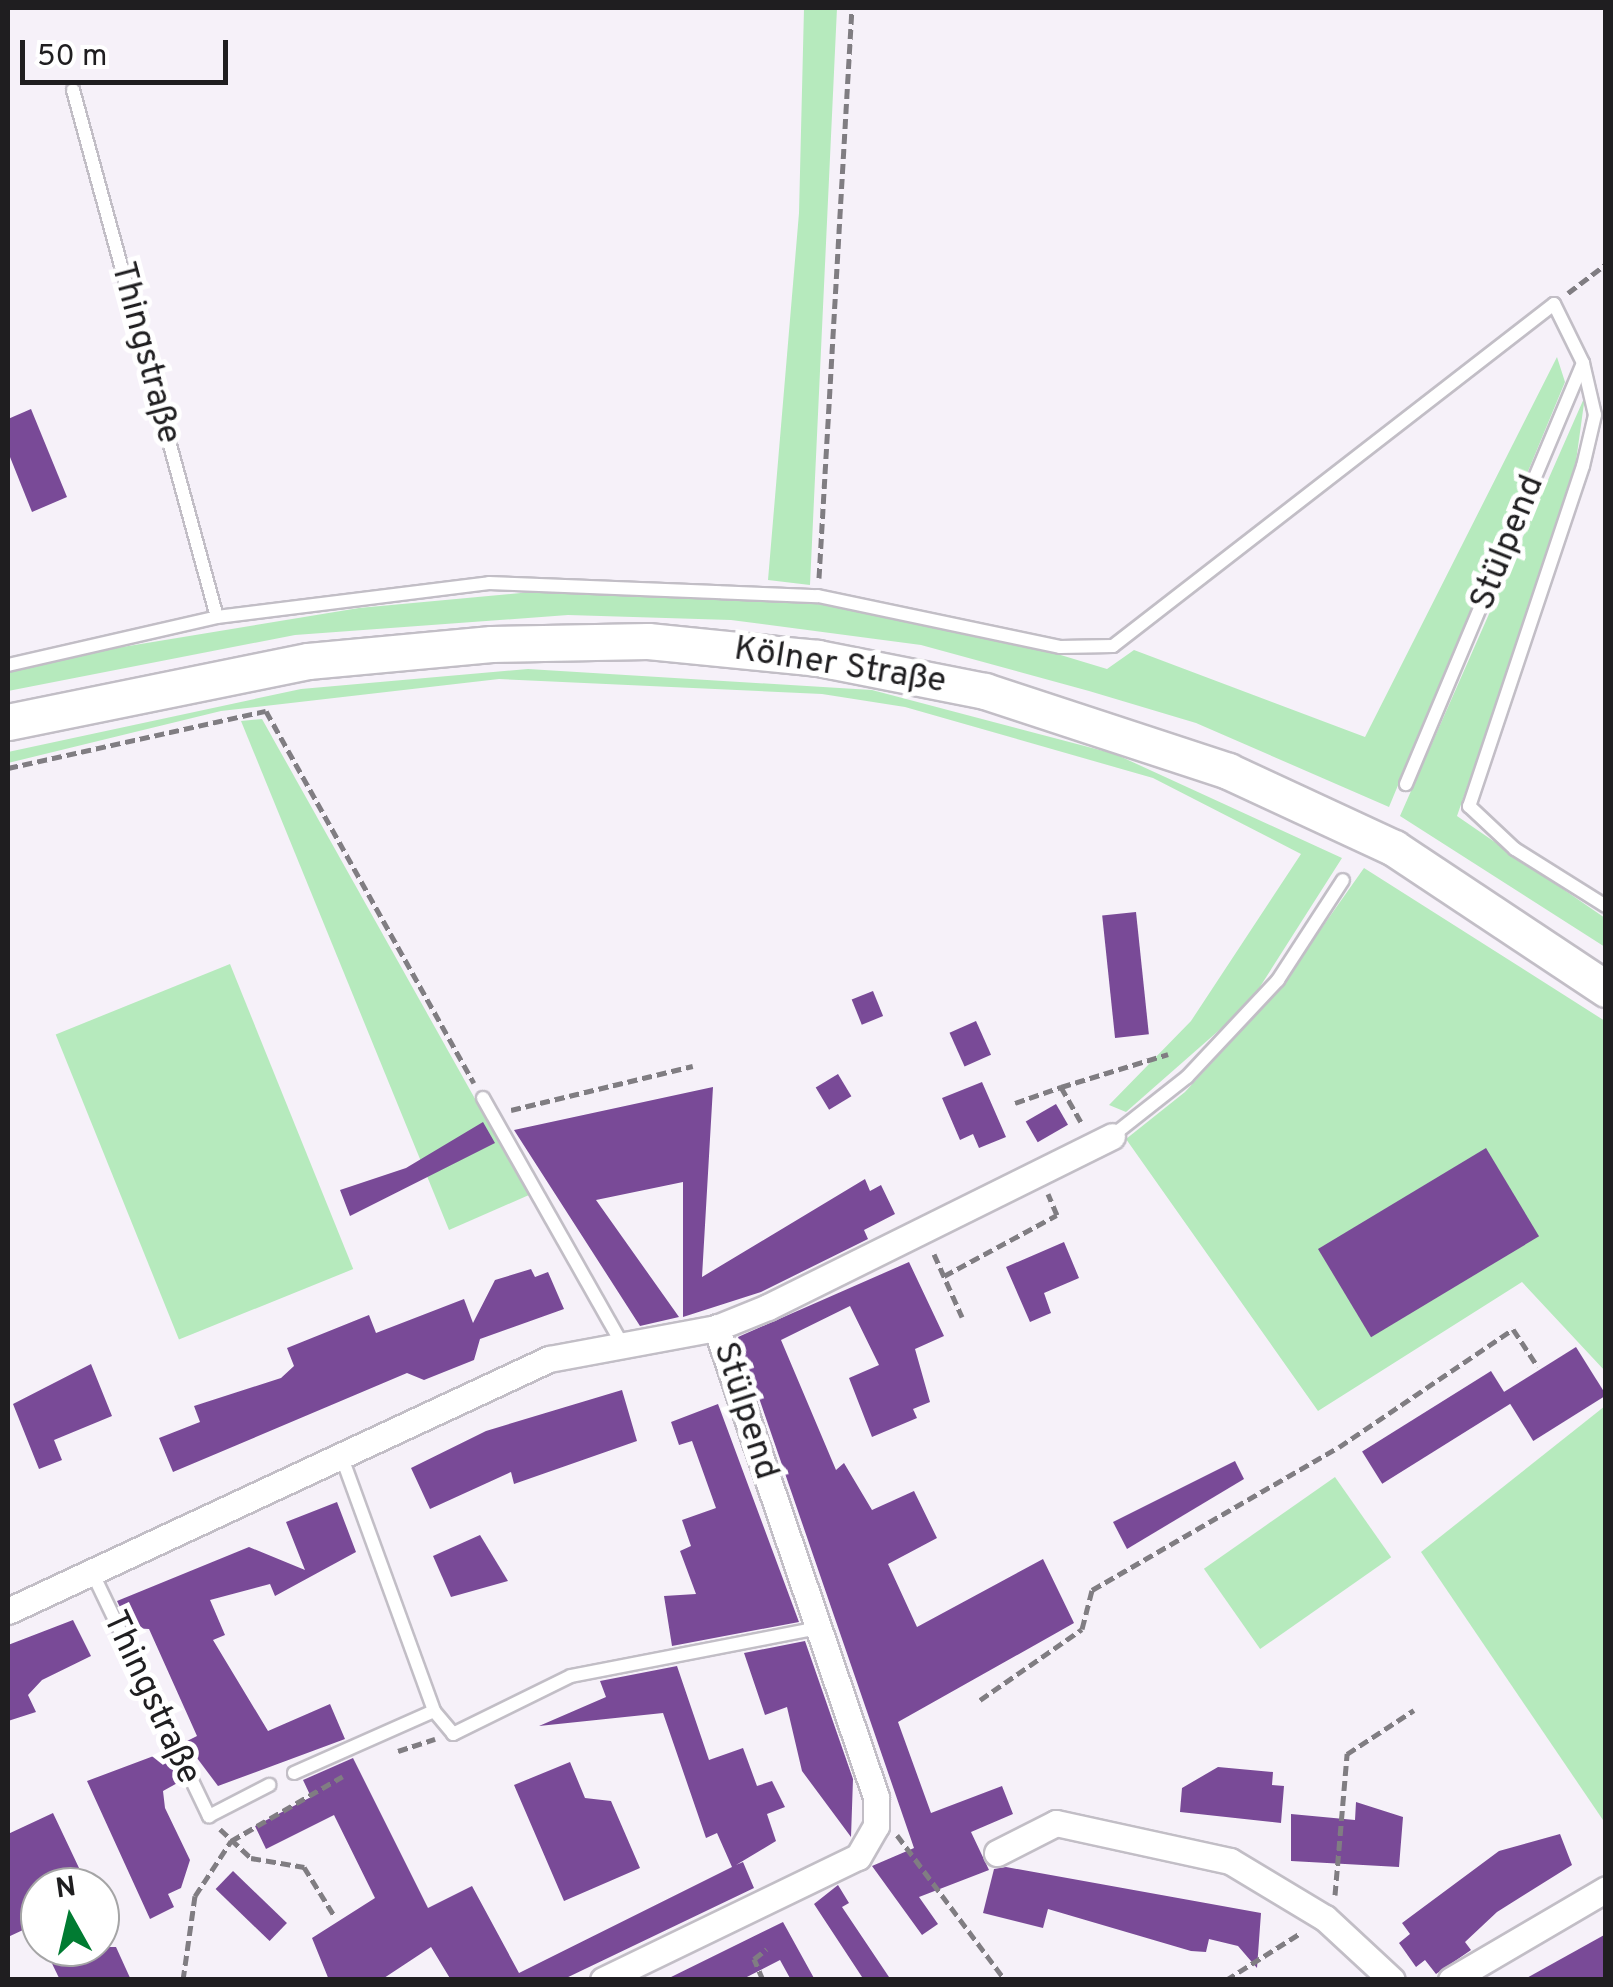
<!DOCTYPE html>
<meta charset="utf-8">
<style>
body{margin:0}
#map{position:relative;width:1613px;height:1987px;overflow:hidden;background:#f6f1f9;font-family:Overpass,sans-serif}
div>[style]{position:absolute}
.green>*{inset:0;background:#b6eabd;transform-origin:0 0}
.building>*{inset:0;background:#794a97;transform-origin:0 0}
.path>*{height:5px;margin-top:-2.5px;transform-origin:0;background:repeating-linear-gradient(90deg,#807d82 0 10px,transparent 0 15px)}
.roads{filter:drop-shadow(2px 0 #c2bec6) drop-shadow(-2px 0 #c2bec6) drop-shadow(0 2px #c2bec6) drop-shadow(0 -2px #c2bec6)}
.lane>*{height:12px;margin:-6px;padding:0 6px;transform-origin:6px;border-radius:6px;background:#fff}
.street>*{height:25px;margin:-12.5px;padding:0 12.5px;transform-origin:12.5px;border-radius:12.5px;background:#fff}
.secondary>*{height:35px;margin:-17.5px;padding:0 17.5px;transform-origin:17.5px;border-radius:17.5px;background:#fff}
span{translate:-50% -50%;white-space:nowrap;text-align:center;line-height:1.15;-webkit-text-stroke:10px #fff;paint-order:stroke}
.street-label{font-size:35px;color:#1f1e20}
.frame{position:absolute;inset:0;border:10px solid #1f1e20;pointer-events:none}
.north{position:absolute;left:20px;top:1867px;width:100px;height:100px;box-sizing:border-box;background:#fff;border:2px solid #a5a5a6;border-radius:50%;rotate:352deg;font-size:28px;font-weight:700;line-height:40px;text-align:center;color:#1f1e20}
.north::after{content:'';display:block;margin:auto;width:35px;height:45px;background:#017b32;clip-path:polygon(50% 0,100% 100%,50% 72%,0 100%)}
.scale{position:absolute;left:20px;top:40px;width:208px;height:45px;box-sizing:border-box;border:5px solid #1f1e20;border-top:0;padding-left:12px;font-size:30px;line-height:35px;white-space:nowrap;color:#1f1e20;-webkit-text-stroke:8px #fff;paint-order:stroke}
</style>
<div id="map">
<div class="green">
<i style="clip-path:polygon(804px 8px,837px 8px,810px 585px,768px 580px,799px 213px)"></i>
<i style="clip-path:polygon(1557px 357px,1565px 382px,1389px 807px,1196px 723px,1089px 691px,921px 645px,731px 620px,568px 615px,295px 635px,8px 691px,8px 672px,80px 654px,359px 608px,531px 592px,745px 595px,945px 620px,1107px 669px,1134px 650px,1365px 737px)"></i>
<i style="clip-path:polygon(1585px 396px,1573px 483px,1457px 816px,1605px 918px,1605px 947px,1400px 816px)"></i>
<i style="clip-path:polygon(528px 669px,872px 690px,1115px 754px,1342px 858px,1249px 1004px,1126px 1112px,1109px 1105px,1191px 1021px,1301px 854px,1153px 778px,905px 707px,822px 694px,499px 679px,221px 711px,8px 763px,8px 752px,301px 689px)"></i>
<i style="clip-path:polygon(262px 719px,529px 1195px,449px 1230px,241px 721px)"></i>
<i style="clip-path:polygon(1364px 868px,1605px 1021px,1605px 1371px,1522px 1282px,1318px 1411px,1126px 1139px,1185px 1092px,1275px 994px)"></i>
<i style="left:230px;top:964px;width:329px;height:188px;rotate:68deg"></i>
<i style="clip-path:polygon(1605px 1406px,1605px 1823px,1421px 1552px)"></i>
<i style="left:1335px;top:1477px;width:98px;height:160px;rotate:55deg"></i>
</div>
<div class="building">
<i style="clip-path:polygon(31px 409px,67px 497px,32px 512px,8px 452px,8px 419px)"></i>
<i style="left:1136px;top:912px;width:123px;height:34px;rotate:84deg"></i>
<i style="left:873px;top:991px;width:27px;height:23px;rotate:68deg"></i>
<i style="left:976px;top:1021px;width:37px;height:29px;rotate:66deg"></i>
<i style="left:838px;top:1074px;width:26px;height:26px;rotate:59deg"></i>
<i style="clip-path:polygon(982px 1082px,1006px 1137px,979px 1148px,973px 1134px,960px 1140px,942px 1098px)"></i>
<i style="clip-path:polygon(713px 1087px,702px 1277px,865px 1179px,870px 1191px,881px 1185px,895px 1214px,864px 1230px,868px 1239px,761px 1292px,683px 1317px,683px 1182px,596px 1200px,679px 1317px,640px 1326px,514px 1130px)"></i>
<i style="left:1056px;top:1104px;width:24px;height:35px;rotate:60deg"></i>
<i style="clip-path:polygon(483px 1122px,495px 1143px,350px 1216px,340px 1190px,406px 1168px)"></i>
<i style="left:1486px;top:1148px;width:103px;height:196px;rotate:59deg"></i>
<i style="clip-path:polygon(1064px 1242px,1079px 1278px,1044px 1293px,1051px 1313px,1030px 1322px,1006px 1267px)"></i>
<i style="clip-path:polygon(909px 1262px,944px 1336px,915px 1349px,930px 1402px,913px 1409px,917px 1418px,872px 1437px,849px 1378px,879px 1365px,850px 1306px,781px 1340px,836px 1470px,844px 1463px,872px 1510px,914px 1491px,937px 1538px,888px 1564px,917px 1627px,1043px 1559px,1074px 1623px,898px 1722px,931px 1813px,1002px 1786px,1013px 1814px,971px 1832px,989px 1870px,919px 1897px,938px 1924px,922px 1935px,872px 1866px,914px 1848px,738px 1337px)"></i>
<i style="clip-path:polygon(531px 1269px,535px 1277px,548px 1272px,564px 1309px,480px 1339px,474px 1360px,424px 1380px,407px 1373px,173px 1472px,159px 1438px,200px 1422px,194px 1406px,281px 1378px,294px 1366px,287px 1348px,369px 1315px,376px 1333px,464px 1299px,473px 1323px,495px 1280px)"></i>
<i style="left:1576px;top:1347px;width:57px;height:86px;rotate:58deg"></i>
<i style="clip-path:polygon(91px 1364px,112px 1416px,54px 1440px,62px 1460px,39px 1469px,13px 1404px)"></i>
<i style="left:1491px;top:1371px;width:38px;height:152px;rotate:58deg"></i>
<i style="clip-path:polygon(622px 1390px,637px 1441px,514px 1484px,511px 1472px,430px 1509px,411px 1468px,486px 1431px)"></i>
<i style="clip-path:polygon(718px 1404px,799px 1622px,672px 1646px,664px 1596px,696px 1594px,680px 1551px,691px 1546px,682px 1520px,716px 1508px,692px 1441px,679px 1445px,671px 1422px)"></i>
<i style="clip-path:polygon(1235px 1461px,1244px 1479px,1127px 1549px,1113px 1522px)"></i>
<i style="clip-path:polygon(337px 1502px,356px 1552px,275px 1596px,270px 1584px,210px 1600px,225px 1635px,213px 1640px,268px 1731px,330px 1704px,345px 1739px,218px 1786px,185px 1742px,197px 1736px,149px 1629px,130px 1628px,117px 1601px,249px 1547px,305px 1570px,286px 1522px)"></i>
<i style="clip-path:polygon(480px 1535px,508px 1581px,451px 1597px,433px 1556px)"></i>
<i style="clip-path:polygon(73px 1620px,91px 1656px,42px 1680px,28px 1695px,36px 1712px,8px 1721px,8px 1645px)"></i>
<i style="clip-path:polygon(805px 1641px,853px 1779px,851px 1837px,802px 1771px,787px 1707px,765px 1715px,744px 1653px)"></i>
<i style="clip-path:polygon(677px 1666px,709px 1760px,743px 1748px,757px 1786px,772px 1781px,785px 1807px,767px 1814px,776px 1841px,736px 1865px,743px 1862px,754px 1888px,562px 1980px,451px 1980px,431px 1947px,381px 1980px,329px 1980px,312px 1938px,375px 1898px,334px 1815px,266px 1849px,255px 1826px,311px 1797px,303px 1780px,353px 1758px,428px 1908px,472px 1886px,519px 1973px,732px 1867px,717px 1833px,706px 1838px,663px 1713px,539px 1726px,606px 1697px,600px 1681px)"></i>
<i style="clip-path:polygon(167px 1751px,181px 1781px,163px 1791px,165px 1808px,190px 1860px,181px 1888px,168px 1894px,174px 1907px,150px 1919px,87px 1781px)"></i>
<i style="clip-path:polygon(570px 1762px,585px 1798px,611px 1801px,640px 1868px,564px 1901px,514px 1785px)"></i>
<i style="clip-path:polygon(1218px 1767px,1273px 1772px,1272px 1785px,1284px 1786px,1281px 1823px,1180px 1812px,1182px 1788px)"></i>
<i style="clip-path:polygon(1356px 1802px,1403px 1817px,1399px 1867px,1291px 1861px,1291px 1814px,1355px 1820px)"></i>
<i style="clip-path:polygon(53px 1813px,88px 1887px,40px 1887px,40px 1922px,8px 1937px,8px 1834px)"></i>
<i style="clip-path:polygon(1560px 1834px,1572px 1865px,1497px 1912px,1465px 1942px,1471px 1950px,1436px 1974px,1425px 1960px,1416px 1967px,1399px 1943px,1410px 1934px,1402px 1923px,1499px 1851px)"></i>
<i style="clip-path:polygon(1006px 1867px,1261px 1913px,1257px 1968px,1238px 1946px,1209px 1939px,1206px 1952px,1191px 1951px,1048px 1909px,1043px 1928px,983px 1913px,994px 1869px)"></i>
<i style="left:233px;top:1871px;width:75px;height:25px;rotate:44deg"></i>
<i style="clip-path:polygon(838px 1885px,849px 1903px,842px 1907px,891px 1980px,864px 1980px,814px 1904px)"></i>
<i style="clip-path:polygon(783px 1922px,815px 1980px,791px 1980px,780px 1960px,741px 1980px,665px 1980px)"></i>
<i style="clip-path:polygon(1606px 1934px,1606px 1980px,1523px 1980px)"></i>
<i style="clip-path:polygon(44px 1947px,116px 1947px,131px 1980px,60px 1980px)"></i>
</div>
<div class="path">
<i style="left:1568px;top:293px;width:48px;rotate:-37.3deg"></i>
<i style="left:819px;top:578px;width:571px;rotate:-86.69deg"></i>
<i style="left:8px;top:768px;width:264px;rotate:-12.5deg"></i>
<i style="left:266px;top:711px;width:426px;rotate:60.8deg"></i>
<i style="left:1061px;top:1087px;width:112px;rotate:-17.1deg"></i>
<i style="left:1015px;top:1103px;width:49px;rotate:-19.2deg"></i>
<i style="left:1061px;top:1087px;width:40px;rotate:60.3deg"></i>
<i style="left:511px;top:1110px;width:187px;rotate:-13.6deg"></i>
<i style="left:934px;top:1254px;width:69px;rotate:66deg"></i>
<i style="left:944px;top:1276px;width:128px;rotate:-28.4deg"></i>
<i style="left:1057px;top:1215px;width:23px;rotate:-113deg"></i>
<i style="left:980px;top:1700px;width:124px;rotate:-34.8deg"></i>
<i style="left:1082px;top:1629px;width:40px;rotate:-75.6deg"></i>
<i style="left:1092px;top:1590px;width:285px;rotate:-30.1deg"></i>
<i style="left:1339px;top:1447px;width:210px;rotate:-34.1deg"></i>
<i style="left:1513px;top:1329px;width:45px;rotate:56.7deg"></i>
<i style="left:398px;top:1751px;width:39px;rotate:-18deg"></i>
<i style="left:220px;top:1829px;width:42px;rotate:43.1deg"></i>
<i style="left:251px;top:1858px;width:54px;rotate:9.6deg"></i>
<i style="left:304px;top:1867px;width:59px;rotate:58.2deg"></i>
<i style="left:897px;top:1835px;width:181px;rotate:53.3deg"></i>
<i style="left:1335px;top:1895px;width:142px;rotate:-85.1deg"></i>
<i style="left:1347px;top:1754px;width:80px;rotate:-33.3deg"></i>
<i style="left:183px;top:1980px;width:85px;rotate:-81.9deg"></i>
<i style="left:195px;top:1896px;width:66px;rotate:-56.8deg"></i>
<i style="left:231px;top:1841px;width:129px;rotate:-30.1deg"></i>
<i style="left:763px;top:1980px;width:23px;rotate:-113deg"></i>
<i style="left:754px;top:1959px;width:16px;rotate:-38deg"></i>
<i style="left:1226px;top:1980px;width:86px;rotate:-32.2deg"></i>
</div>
<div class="roads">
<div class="lane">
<i style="left:73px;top:90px;width:546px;rotate:74.72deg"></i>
<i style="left:1583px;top:363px;width:53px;rotate:77deg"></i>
<i style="left:1595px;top:415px;width:52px;rotate:103.2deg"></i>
<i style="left:1583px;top:466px;width:359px;rotate:108.5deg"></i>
<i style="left:1469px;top:806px;width:63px;rotate:43.1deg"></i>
<i style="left:1515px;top:849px;width:107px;rotate:32.1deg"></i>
<i style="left:8px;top:665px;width:214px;rotate:-12.9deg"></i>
<i style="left:217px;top:617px;width:274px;rotate:-7.1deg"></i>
<i style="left:489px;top:583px;width:329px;rotate:2.3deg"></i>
<i style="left:818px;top:596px;width:247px;rotate:11.9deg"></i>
<i style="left:1060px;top:647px;width:53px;rotate:-1.1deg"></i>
<i style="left:1113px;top:646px;width:558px;rotate:-37.79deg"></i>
<i style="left:1554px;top:304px;width:66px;rotate:63.8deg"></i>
<i style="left:1583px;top:363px;width:457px;rotate:112.8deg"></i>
<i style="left:483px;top:1098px;width:278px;rotate:60.5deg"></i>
<i style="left:1112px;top:1136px;width:95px;rotate:-38.2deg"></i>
<i style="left:1187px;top:1077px;width:133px;rotate:-46.8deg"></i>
<i style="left:1278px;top:980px;width:119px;rotate:-57deg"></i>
<i style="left:341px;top:1455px;width:272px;rotate:70deg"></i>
<i style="left:92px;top:1572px;width:271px;rotate:64.4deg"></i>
<i style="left:209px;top:1816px;width:68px;rotate:-27.3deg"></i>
<i style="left:294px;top:1773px;width:153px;rotate:-23.9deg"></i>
<i style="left:434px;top:1711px;width:30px;rotate:50deg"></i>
<i style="left:453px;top:1734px;width:131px;rotate:-26.2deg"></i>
<i style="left:571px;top:1676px;width:252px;rotate:-11deg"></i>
</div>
<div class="street">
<i style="left:8px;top:1611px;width:597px;rotate:-24.98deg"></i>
<i style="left:549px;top:1359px;width:170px;rotate:-10.5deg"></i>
<i style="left:716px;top:1328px;width:56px;rotate:-22deg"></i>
<i style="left:768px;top:1307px;width:384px;rotate:-26.4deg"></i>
<i style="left:997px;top:1853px;width:66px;rotate:-27deg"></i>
<i style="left:1056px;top:1823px;width:178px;rotate:12.3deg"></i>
<i style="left:1230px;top:1861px;width:111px;rotate:31deg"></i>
<i style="left:1325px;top:1918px;width:91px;rotate:42.8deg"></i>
<i style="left:603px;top:1980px;width:283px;rotate:-25.8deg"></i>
<i style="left:858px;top:1857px;width:36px;rotate:-60deg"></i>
<i style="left:876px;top:1826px;width:29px;rotate:-90deg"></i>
<i style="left:876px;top:1797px;width:496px;rotate:-108.8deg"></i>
<i style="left:1451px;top:1980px;width:180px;rotate:-30.4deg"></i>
</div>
<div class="secondary">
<i style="left:8px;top:722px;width:306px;rotate:-11.5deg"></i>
<i style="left:308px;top:661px;width:184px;rotate:-5.3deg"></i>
<i style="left:491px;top:644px;width:157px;rotate:-1.1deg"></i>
<i style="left:648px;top:641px;width:171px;rotate:5.7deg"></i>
<i style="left:818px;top:658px;width:170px;rotate:11.2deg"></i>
<i style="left:985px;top:691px;width:256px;rotate:18.2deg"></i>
<i style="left:1228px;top:771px;width:183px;rotate:24.9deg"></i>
<i style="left:1394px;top:848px;width:255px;rotate:33.6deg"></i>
</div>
</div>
<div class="street-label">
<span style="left:145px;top:353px;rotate:75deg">Thingstraße</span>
<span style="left:1508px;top:543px;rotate:-68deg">Stülpend</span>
<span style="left:840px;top:666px;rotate:9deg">Kölner Straße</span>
<span style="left:745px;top:1411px;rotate:72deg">Stülpend</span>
<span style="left:151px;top:1698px;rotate:65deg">Thingstraße</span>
</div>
<div class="frame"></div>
<div class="north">N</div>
<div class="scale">50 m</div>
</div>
